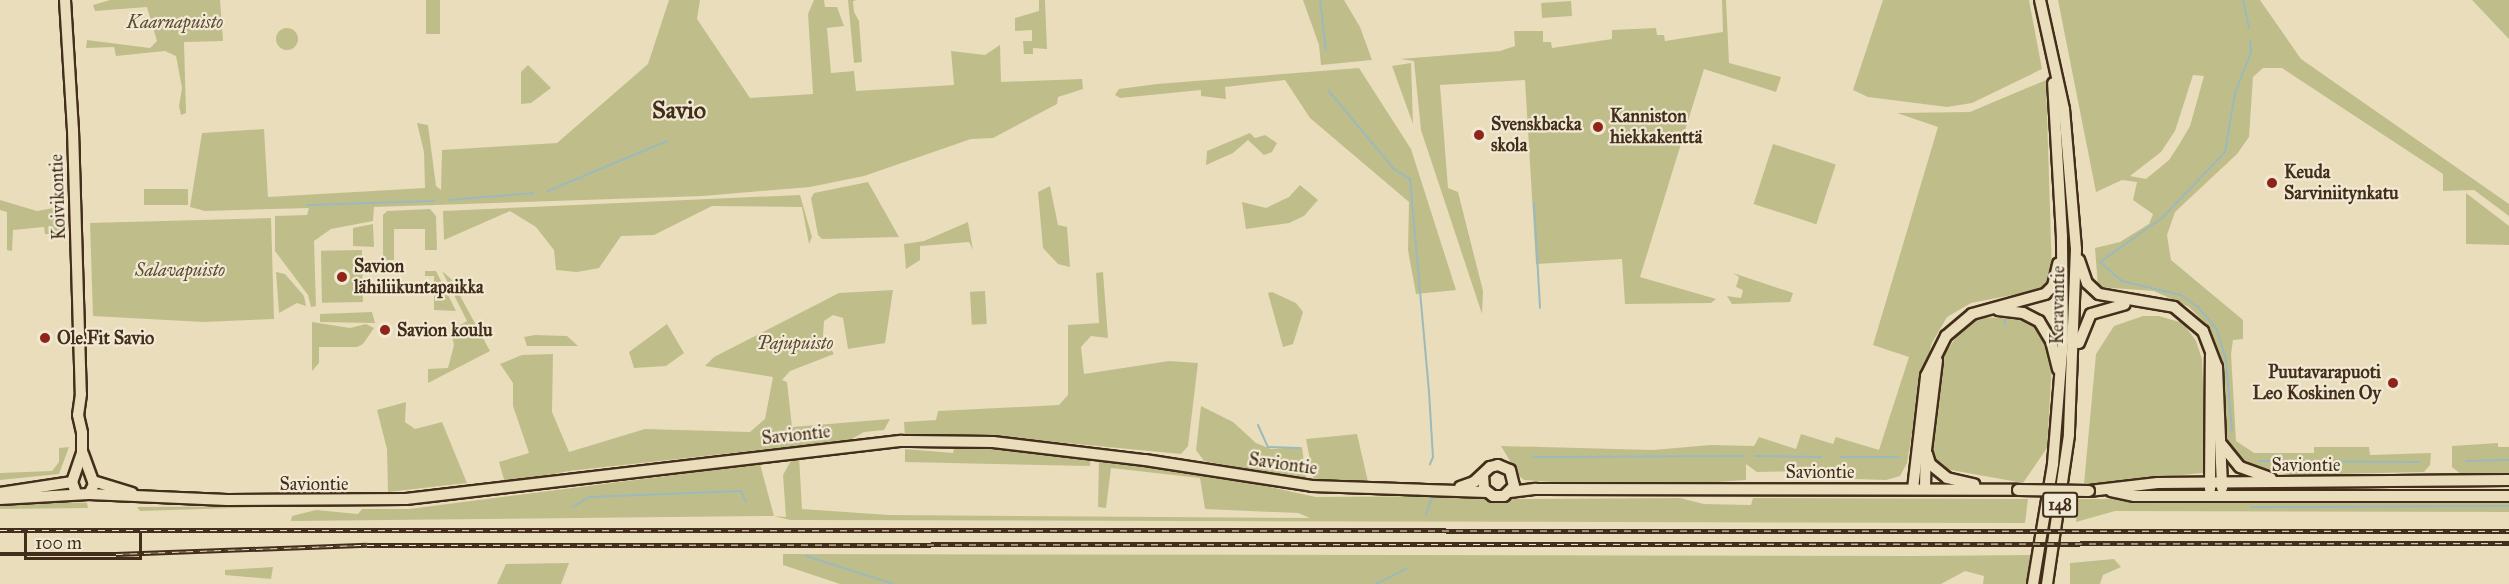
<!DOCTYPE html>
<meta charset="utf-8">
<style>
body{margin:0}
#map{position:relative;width:2509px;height:584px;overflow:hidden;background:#eaddbb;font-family:"IM FELL Great Primer",serif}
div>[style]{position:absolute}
.green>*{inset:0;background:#bfbe8b;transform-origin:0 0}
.round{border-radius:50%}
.stream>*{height:2px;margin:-1px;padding:0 1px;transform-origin:1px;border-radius:1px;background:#9cbaba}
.roads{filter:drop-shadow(2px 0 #422e1a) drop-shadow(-2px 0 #422e1a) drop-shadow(0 2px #422e1a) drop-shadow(0 -2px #422e1a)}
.major>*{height:10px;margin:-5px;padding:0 5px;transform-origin:5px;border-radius:5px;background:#eaddbb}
.rail>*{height:4.5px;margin-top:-2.25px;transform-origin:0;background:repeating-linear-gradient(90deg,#f1e9d3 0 7px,#422e1a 0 14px);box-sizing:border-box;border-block:2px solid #422e1a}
.bridges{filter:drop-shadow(2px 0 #422e1a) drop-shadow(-2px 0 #422e1a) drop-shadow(0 2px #422e1a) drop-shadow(0 -2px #422e1a)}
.major-bridge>*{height:10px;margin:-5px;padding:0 5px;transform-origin:5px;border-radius:5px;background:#eaddbb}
.dots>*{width:16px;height:16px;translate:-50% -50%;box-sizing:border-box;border:3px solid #f1e9d3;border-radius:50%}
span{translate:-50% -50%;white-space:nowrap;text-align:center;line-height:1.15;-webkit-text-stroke:4.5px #f1e9d3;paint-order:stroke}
.shield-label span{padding:2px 4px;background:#f1e9d3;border:2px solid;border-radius:4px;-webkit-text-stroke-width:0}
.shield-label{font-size:16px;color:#422e1a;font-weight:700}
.park-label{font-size:18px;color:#5b4b31;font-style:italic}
.poi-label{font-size:18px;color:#422e1a;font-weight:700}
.left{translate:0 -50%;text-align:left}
.right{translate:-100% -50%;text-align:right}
.street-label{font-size:18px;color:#422e1a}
.district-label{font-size:24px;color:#422e1a;font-weight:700}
.scale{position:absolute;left:24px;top:533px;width:118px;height:27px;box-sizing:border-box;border:3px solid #422e1a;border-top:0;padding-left:8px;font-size:18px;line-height:21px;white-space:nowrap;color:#422e1a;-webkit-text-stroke:4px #f1e9d3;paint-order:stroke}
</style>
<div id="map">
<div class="green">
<i style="clip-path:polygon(110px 0,220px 0,223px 41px,184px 42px,186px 113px,181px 115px,179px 106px,182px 88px,176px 56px,165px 51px,116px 56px,114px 47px,86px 48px,87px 40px,150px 48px,157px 41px,147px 7px,95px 11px,93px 5px)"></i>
<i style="left:426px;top:0;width:14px;height:34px"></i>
<i style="clip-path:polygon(669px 0,700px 0,697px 19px,750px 98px,813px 94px,808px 14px,814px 0,824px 0,825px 7px,837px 7px,844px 26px,827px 28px,831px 73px,854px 71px,856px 91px,954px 85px,951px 51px,985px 55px,1000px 45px,1001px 82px,1082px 79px,1083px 89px,1058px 97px,1057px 104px,993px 138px,971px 139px,864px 176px,810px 187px,703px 196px,374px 207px,373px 221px,331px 229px,314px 241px,316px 306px,311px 307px,308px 295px,275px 251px,275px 216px,307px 215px,309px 208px,205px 211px,190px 207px,202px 133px,264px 129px,268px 197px,425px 188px,424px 152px,417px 123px,428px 125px,436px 186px,441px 190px,442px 150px,557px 143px,648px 64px)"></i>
<i style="clip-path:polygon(848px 0,857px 0,853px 1px,854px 12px,859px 21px,862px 62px,854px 63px)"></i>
<i style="clip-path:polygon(1039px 0,1045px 0,1047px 49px,1033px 48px,1033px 54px,1024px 54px,1023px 41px,1032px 41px,1032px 30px,1015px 31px,1015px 18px,1039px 11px)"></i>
<i style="clip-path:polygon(1303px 0,1344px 0,1360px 27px,1372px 60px,1321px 65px,1319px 45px)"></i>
<i style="clip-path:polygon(1722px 0,1726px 0,1729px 63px,1781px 77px,1776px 92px,1704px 69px,1640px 277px,1716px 299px,1711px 303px,1625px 304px,1622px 259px,1536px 264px,1525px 80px,1440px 85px,1448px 188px,1458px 192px,1483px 291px,1482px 314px,1421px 130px,1414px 61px,1400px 59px,1500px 51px,1515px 46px,1514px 31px,1543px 31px,1543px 42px,1551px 42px,1552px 48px,1612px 39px,1612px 30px,1656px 28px,1657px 35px,1664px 35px,1665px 41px,1723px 32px)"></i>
<i style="clip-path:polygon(1883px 0,2029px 0,2042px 69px,1972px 103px,1947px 107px,1868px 97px,1853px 90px)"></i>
<i style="clip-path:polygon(evenodd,2058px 0,2260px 0,2301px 59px,2509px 204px,2509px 216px,2474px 190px,2443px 191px,2443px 174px,2282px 68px,2263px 68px,2253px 77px,2249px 137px,2237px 154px,2175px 212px,2167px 235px,2171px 260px,2243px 320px,2243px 339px,2233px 340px,2231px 354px,2236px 441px,2254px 453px,2314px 453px,2314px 447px,2369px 447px,2370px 455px,2431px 453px,2430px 465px,2424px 472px,2291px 475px,2240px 462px,2227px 445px,2224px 376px,2209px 327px,2189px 307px,2154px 291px,2098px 287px,2095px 248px,2120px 242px,2149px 224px,2153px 214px,2133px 200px,2137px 182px,2122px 180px,2096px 192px,2058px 0,2193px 75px,2204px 76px,2190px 126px,2180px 143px,2169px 160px,2146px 179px,2130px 176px,2161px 152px,2175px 131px,2193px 75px)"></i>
<i style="clip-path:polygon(2472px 0,2509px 0,2509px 39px)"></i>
<i style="left:1571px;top:1px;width:15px;height:30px;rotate:86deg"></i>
<i class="round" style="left:276px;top:28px;width:22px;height:22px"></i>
<i style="clip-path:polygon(1411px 63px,1413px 124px,1392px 66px)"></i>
<i style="clip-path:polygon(528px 65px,551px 88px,531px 103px,521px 104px,521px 72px)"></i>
<i style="clip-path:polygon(1359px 68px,1411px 149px,1456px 290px,1416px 294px,1408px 250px,1409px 202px,1310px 118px,1285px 80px,1225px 87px,1226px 99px,1201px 96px,1201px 90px,1120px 98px,1115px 95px,1119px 89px,1157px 84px)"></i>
<i style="clip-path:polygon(2046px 80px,2052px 275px,2038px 290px,1971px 303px,1947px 317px,1932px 343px,1919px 391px,1907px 463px,1900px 476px,1886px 480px,1823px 478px,1811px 471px,1757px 472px,1746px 464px,1746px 480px,1673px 485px,1552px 482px,1524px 480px,1519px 476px,1501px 446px,1653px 450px,1710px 445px,1754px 446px,1759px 437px,1796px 449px,1801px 434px,1833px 444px,1836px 437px,1879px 450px,1909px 357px,1873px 345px,1938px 127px,1897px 113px,1970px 112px)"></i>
<i style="clip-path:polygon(1250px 133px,1255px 138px,1265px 135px,1277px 143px,1272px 152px,1264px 155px,1248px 140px,1233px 153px,1206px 165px,1207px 151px)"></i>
<i style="left:1773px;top:144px;width:66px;height:63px;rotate:18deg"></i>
<i style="clip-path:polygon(868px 182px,899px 237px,822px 239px,818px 235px,811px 198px,814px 193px)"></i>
<i style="clip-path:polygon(1300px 185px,1318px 200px,1304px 216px,1289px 223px,1246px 229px,1242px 202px,1266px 208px,1289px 197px)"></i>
<i style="clip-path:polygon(1050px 186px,1058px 225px,1067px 227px,1070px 267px,1058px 264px,1043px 248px,1038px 192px)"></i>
<i style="left:188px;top:189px;width:16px;height:44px;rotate:90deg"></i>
<i style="clip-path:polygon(2466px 193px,2509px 226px,2509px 245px,2466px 244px)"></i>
<i style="clip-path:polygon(800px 195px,812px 237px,809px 244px,802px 207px,712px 206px,654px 235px,621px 236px,599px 268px,577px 272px,556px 270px,554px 250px,536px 227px,510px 211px,444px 240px,443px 211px)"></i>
<i style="clip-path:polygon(0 200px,37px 211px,59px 207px,62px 234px,45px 234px,44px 227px,13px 230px,12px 251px,7px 250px,7px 212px,0 210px)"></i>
<i style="clip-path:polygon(430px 209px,436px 216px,437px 250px,425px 250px,425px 229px,394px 229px,394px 260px,383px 260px,383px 215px,387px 211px)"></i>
<i style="clip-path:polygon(271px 218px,274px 319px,203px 322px,93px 316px,90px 223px)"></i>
<i style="clip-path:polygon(968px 222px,973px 250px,969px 242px,920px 246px,920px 260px,906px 269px,904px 244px,924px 241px)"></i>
<i style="clip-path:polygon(373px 224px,374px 247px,353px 246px,353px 228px)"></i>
<i style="left:362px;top:250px;width:52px;height:41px;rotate:89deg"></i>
<i style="clip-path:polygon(425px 271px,436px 271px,456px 311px,434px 310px,434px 276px,425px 276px)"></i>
<i style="clip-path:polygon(442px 271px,451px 279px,490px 351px,428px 383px,428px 369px,448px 368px,454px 345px,451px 330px,467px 321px)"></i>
<i style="clip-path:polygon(276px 272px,285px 274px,304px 296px,306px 306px,297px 303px,279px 313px)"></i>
<i style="clip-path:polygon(1103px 272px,1108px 338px,1091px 336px,1081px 347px,1084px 374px,1169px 361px,1198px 363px,1188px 446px,1181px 454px,991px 436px,905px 436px,904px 422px,936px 420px,938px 411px,1059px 405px,1068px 395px,1068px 325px,1099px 323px,1096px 273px)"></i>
<i style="clip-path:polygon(1733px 273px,1793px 293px,1790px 302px,1732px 304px,1727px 296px,1741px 298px,1743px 290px,1736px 287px,1739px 277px)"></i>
<i style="clip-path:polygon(893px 290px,885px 343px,848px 349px,843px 318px,833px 315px,824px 321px,823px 336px,834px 354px,790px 371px,782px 380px,787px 382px,792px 427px,890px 419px,884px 430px,864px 432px,850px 440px,569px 471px,505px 483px,499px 462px,529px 453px,513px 406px,513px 383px,500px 364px,522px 355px,553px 354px,552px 412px,569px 452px,645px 429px,750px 432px,765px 419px,773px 377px,705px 366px,714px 357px,839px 293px)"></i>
<i style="left:985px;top:291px;width:33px;height:15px;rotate:87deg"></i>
<i style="clip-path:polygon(1272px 292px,1296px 303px,1303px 312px,1293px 344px,1283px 347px,1268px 293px)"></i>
<i style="clip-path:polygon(372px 312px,375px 323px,320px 322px,320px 314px)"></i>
<i style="clip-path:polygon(2143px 316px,2159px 316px,2183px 323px,2196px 341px,2202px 359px,2206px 463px,2203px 473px,2084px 484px,2096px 354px,2114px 326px)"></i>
<i style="clip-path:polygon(2012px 317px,2037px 326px,2048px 345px,2052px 363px,2047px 448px,2023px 483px,1940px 468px,1933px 454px,1932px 428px,1943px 356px,1964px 326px,1983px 318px)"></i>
<i style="clip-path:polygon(312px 322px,350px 328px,366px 324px,374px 328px,363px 344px,357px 347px,319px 347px,319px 363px,312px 371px)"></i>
<i style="clip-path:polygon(667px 324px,684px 353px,666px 366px,634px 368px,629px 352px)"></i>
<i style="clip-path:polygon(535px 335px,567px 336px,578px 346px,527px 346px,524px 337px)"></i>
<i style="clip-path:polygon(406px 402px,405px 422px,415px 429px,442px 422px,467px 483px,388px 492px,387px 449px,377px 410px)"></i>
<i style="clip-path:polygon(1201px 406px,1233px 422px,1256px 443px,1271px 449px,1302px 447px,1306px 480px,1204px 461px,1196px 450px)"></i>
<i style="clip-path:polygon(1357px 434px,1369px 486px,1314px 481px,1306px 439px)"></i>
<i style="clip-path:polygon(2498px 443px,2498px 447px,2509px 447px,2509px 476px,2462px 475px,2452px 467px,2452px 446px)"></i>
<i style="clip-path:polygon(975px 446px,1051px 451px,1091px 456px,1090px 466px,905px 462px,905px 449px,953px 453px,954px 449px)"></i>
<i style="clip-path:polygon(69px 447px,59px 474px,0 480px,0 473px,52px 471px,59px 462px,59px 448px)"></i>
<i style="clip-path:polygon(799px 456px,802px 509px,889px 515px,1310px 518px,1298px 513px,1205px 509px,1200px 478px,1111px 468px,1106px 508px,1098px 507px,1099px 456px,1202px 472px,1316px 497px,1479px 496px,1497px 503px,1513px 499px,1680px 498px,1704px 504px,1751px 505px,1753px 498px,2028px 499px,2025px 523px,790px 520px,774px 516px,291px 521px,292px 516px,316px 510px,358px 514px,362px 509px,409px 509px,760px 464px,774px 516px,786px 517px,783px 475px,793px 457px)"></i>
<i style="clip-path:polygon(2078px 499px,2509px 500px,2509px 512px,2115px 511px,2076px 522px)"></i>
<i style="clip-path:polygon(65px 502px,87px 503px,88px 508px,0 509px,0 505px)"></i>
<i style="clip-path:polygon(297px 506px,140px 511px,137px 507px)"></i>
<i style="clip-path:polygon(783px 554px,1915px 556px,2032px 555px,2026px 584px,1983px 584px,1984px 576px,1965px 571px,1941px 584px,840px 584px,783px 565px)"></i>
<i style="clip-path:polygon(2114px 559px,2121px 567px,2103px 575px,2100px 584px,2070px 584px,2070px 563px)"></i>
<i style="clip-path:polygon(569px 563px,561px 584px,497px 584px,506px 564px)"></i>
<i style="clip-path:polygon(273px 567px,271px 579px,225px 575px,225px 570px)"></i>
</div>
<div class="stream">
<i style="left:1320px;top:0;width:50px;rotate:83.2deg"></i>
<i style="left:2243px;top:0;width:29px;rotate:78deg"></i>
<i style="left:1328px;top:90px;width:103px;rotate:50.1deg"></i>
<i style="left:1394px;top:169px;width:19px;rotate:32deg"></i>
<i style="left:1410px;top:179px;width:214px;rotate:84.9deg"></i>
<i style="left:1429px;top:392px;width:65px;rotate:86.5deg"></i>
<i style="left:1433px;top:457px;width:8px;rotate:113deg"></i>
<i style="left:548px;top:191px;width:129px;rotate:-22.8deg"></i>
<i style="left:449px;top:200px;width:85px;rotate:-4.7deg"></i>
<i style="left:1534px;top:203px;width:105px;rotate:86.7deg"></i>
<i style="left:307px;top:205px;width:127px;rotate:-1.8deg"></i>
<i style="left:2005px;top:319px;width:6px;rotate:90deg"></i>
<i style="left:1258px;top:425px;width:24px;rotate:66deg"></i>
<i style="left:1268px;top:447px;width:31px;rotate:2deg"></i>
<i style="left:2232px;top:431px;width:71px;rotate:-94.8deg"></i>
<i style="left:2226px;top:360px;width:34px;rotate:-107deg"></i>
<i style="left:2216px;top:328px;width:28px;rotate:-131deg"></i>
<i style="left:2198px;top:307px;width:21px;rotate:-145deg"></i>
<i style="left:2181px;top:295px;width:61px;rotate:-166.7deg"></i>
<i style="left:2122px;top:281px;width:29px;rotate:-139deg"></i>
<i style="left:2100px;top:262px;width:76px;rotate:-35.4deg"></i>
<i style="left:2162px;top:218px;width:91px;rotate:-46.3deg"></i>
<i style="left:2225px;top:152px;width:60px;rotate:-80.4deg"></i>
<i style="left:2235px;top:93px;width:44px;rotate:-68.7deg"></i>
<i style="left:2251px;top:52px;width:11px;rotate:-95deg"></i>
<i style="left:1755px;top:456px;width:66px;rotate:0.9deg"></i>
<i style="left:1533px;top:457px;width:211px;rotate:-0.3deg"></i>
<i style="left:1840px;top:457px;width:59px"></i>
<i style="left:2259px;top:461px;width:161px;rotate:0.4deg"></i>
<i style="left:2466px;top:461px;width:43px;rotate:-1.3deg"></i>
<i style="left:573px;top:507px;width:19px;rotate:-32deg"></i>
<i style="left:589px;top:497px;width:152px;rotate:-2.3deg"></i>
<i style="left:741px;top:491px;width:12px;rotate:66deg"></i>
<i style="left:2251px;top:507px;width:258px;rotate:-0.2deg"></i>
<i style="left:1426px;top:514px;width:17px;rotate:-69deg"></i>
<i style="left:806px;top:556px;width:92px;rotate:17.7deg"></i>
<i style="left:1376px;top:584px;width:34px;rotate:-27deg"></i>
</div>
<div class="roads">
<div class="major">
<i style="left:65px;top:0;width:130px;rotate:86.5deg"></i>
<i style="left:73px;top:130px;width:264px;rotate:88.3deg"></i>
<i style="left:81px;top:394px;width:21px;rotate:98deg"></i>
<i style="left:78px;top:415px;width:18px;rotate:77deg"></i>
<i style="left:82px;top:433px;width:20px;rotate:90deg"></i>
<i style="left:82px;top:453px;width:31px;rotate:109deg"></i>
<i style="left:72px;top:482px;width:12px;rotate:70deg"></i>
<i style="left:2040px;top:0;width:112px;rotate:77.6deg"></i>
<i style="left:2064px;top:109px;width:141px;rotate:85.1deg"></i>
<i style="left:2076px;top:249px;width:186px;rotate:92.2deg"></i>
<i style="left:2069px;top:435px;width:151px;rotate:98.4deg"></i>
<i style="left:2079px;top:260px;width:24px;rotate:71deg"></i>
<i style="left:2087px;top:283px;width:16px;rotate:43deg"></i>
<i style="left:2099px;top:294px;width:76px;rotate:9.8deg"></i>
<i style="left:2174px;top:307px;width:38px;rotate:40deg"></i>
<i style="left:2203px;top:331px;width:39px;rotate:69deg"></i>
<i style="left:2217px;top:367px;width:121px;rotate:87.6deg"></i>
<i style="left:1998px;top:310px;width:25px;rotate:7deg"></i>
<i style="left:2023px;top:313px;width:18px;rotate:27deg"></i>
<i style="left:2039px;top:321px;width:23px;rotate:59deg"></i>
<i style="left:2051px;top:341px;width:29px;rotate:76deg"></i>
<i style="left:2079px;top:343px;width:31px;rotate:-68deg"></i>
<i style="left:2091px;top:314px;width:35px;rotate:-16deg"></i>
<i style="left:2222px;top:445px;width:28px;rotate:51deg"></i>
<i style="left:2240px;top:467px;width:33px;rotate:20deg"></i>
<i style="left:1927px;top:454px;width:10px;rotate:73deg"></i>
<i style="left:1930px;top:464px;width:22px;rotate:39deg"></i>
<i style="left:1947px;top:478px;width:28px;rotate:13deg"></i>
<i style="left:93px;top:481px;width:41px;rotate:17.1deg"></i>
<i style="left:1460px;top:487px;width:15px;rotate:-20deg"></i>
<i style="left:1474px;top:482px;width:22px;rotate:-43deg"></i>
<i style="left:1490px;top:467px;width:8px;rotate:-14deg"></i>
<i style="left:1498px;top:465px;width:13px;rotate:23deg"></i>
<i style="left:1510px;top:470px;width:16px;rotate:76deg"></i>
<i style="left:1514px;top:486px;width:14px;rotate:135deg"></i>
<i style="left:1504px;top:496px;width:11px;rotate:180deg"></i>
<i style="left:1493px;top:496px;width:11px;rotate:-142deg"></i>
<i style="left:1484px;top:489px;width:14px;rotate:-94deg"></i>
<i style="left:1913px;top:489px;width:114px;rotate:-83.4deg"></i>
<i style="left:1926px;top:376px;width:45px;rotate:-63.4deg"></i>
<i style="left:1946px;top:336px;width:34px;rotate:-40deg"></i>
<i style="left:1972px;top:314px;width:76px;rotate:-15.3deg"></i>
<i style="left:2045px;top:294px;width:11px;rotate:-45deg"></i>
<i style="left:2053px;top:286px;width:23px;rotate:-77deg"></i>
<i style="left:1925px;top:489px;width:39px;rotate:-89deg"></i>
<i style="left:1926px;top:450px;width:90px;rotate:-83deg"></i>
<i style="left:2210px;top:489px;width:134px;rotate:-89.6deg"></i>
<i style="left:2089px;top:491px;width:69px;rotate:-6.6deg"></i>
<i style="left:2158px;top:483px;width:351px;rotate:-0.5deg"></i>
<i style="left:2111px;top:491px;width:24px;rotate:12deg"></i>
<i style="left:2134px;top:496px;width:375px"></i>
<i style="left:1510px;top:492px;width:26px;rotate:-7deg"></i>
<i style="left:1536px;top:489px;width:482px;rotate:0.1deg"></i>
<i style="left:0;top:493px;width:73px;rotate:-8.7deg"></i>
<i style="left:89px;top:494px;width:138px;rotate:2.5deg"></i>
<i style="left:227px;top:500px;width:179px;rotate:-0.3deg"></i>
<i style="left:406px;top:499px;width:499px;rotate:-6.7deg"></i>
<i style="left:902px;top:441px;width:91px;rotate:0.6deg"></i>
<i style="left:993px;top:442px;width:153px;rotate:6.8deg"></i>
<i style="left:1145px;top:460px;width:169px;rotate:8.8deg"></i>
<i style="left:1312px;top:486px;width:175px;rotate:2deg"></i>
<i style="left:0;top:499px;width:89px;rotate:-3.2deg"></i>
<i style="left:89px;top:494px;width:11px;rotate:-63deg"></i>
<i style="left:94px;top:484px;width:32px;rotate:-110deg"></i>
<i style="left:2033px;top:584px;width:122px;rotate:-80.5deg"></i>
<i style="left:2053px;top:464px;width:123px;rotate:-85.4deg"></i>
<i style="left:2063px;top:341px;width:104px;rotate:-90.6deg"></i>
<i style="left:2062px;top:237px;width:154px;rotate:-93.3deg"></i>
</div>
</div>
<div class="rail">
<i style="left:0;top:530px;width:2509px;rotate:0.02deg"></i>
<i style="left:0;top:554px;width:116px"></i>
<i style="left:116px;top:554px;width:251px;rotate:-2.1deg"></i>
<i style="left:367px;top:545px;width:2142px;rotate:-0.05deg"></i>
</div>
<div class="bridges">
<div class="major-bridge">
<i style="left:2018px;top:490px;width:71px;rotate:0.8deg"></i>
</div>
</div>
<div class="dots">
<i style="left:1598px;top:127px;background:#8f2418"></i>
<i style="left:1479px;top:135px;background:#8f2418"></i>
<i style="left:2272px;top:183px;background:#8f2418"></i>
<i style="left:342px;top:277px;background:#8f2418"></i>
<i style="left:385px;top:330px;background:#8f2418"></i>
<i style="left:45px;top:338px;background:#8f2418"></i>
<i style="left:2393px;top:383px;background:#8f2418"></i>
</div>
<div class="shield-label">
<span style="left:2060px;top:505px">148</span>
</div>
<div class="park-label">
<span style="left:175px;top:22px">Kaarnapuisto</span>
<span style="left:180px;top:270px">Salavapuisto</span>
<span style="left:795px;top:343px">Pajupuisto</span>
</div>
<div class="poi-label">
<span class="left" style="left:1610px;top:127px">Kanniston<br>hiekkakenttä</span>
<span class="left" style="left:1491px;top:135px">Svenskbacka<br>skola</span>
<span class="left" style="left:2284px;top:183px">Keuda<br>Sarviniitynkatu</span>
<span class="left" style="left:354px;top:277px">Savion<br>lähiliikuntapaikka</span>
<span class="left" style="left:397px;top:330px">Savion koulu</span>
<span class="left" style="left:57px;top:338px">Ole.Fit Savio</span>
<span class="right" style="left:2381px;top:383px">Puutavarapuoti<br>Leo Koskinen Oy</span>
</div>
<div class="street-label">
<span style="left:58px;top:197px;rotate:-92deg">Koivikontie</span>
<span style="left:2058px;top:305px;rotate:-89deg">Keravantie</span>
<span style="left:796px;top:435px;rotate:-6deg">Saviontie</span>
<span style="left:1283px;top:464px;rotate:8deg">Saviontie</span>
<span style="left:2306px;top:465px">Saviontie</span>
<span style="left:1820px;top:472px">Saviontie</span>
<span style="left:314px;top:484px">Saviontie</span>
</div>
<div class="district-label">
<span style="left:679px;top:111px">Savio</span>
</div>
<div class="scale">100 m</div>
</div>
